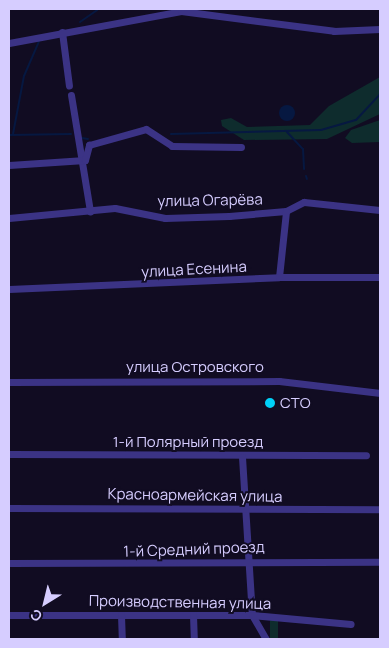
<!DOCTYPE html>
<meta charset="utf-8">
<style>
body{margin:0}
#map{position:relative;width:389px;height:648px;overflow:hidden;background:#110c22;font-family:Manrope,sans-serif}
div>[style]{position:absolute}
.green>*{inset:0;background:#0e2c2d;transform-origin:0 0}
.water>*{inset:0;background:#061841}
.round{border-radius:50%}
.stream>*{height:2px;margin:-1px;padding:0 1px;transform-origin:1px;border-radius:1px;background:#061841}
.minor>*{height:7px;margin:-3.5px;padding:0 3.5px;transform-origin:3.5px;border-radius:3.5px;background:#3b3385}
.dots>*{width:14px;height:14px;translate:-50% -50%;box-sizing:border-box;border:2px solid #110c22;border-radius:50%}
span{translate:-50% -50%;white-space:nowrap;text-align:center;line-height:1.15;-webkit-text-stroke:4px #110c22;paint-order:stroke}
.street-label{font-size:15px;color:#d6cdff}
.poi-label{font-size:15px;color:#d6cdff}
.left{translate:0 -50%;text-align:left}
.frame{position:absolute;inset:0;border:10px solid #d6cdff;pointer-events:none}
.north{position:absolute;left:20px;top:578px;width:50px;height:50px;-webkit-text-stroke:4px #110c22;paint-order:stroke;rotate:216deg;font-size:14px;font-weight:700;line-height:20px;text-align:center;color:#d6cdff}
.north::after{content:'';display:block;margin:auto;width:18px;height:22px;background:#d6cdff;clip-path:polygon(50% 0,100% 100%,50% 72%,0 100%)}
</style>
<div id="map">
<div class="green">
<i style="clip-path:polygon(380px 77px,380px 114px,327px 139px,244px 140px,222px 126px,221px 120px,231px 118px,247px 127px,310px 125px,329px 106px)"></i>
<i style="clip-path:polygon(380px 120px,380px 142px,352px 143px,345px 138px,351px 130px)"></i>
<i style="left:270px;top:620px;width:8px;height:19px"></i>
</div>
<div class="water">
<i class="round" style="left:279px;top:105px;width:16px;height:16px"></i>
</div>
<div class="stream">
<i style="left:80px;top:22px;width:21px;rotate:-35deg"></i>
<i style="left:287px;top:132px;width:23px;rotate:47deg"></i>
<i style="left:303px;top:149px;width:20px;rotate:87deg"></i>
<i style="left:13px;top:134px;width:59px;rotate:-79.3deg"></i>
<i style="left:24px;top:76px;width:40px;rotate:-66.6deg"></i>
<i style="left:171px;top:134px;width:150px;rotate:-1.5deg"></i>
<i style="left:321px;top:130px;width:36px;rotate:-16deg"></i>
<i style="left:356px;top:120px;width:35px;rotate:-47deg"></i>
<i style="left:9px;top:135px;width:62px;rotate:-0.9deg"></i>
<i style="left:82px;top:138px;width:6px;rotate:9deg"></i>
<i style="left:306px;top:176px;width:3px;rotate:72deg"></i>
</div>
<div class="minor">
<i style="left:62px;top:32px;width:54px;rotate:82.6deg"></i>
<i style="left:9px;top:43px;width:175px;rotate:-10.5deg"></i>
<i style="left:181px;top:11px;width:154px;rotate:7.4deg"></i>
<i style="left:334px;top:31px;width:46px;rotate:-2.5deg"></i>
<i style="left:71px;top:95px;width:118px;rotate:80.7deg"></i>
<i style="left:9px;top:165px;width:76px;rotate:-3.8deg"></i>
<i style="left:85px;top:160px;width:16px;rotate:-75deg"></i>
<i style="left:89px;top:145px;width:59px;rotate:-15.7deg"></i>
<i style="left:146px;top:129px;width:31px;rotate:33deg"></i>
<i style="left:172px;top:146px;width:69px;rotate:0.8deg"></i>
<i style="left:9px;top:218px;width:106px;rotate:-5.4deg"></i>
<i style="left:115px;top:208px;width:51px;rotate:11.3deg"></i>
<i style="left:165px;top:218px;width:64px;rotate:-1.8deg"></i>
<i style="left:229px;top:216px;width:57px;rotate:-5deg"></i>
<i style="left:286px;top:211px;width:20px;rotate:-27deg"></i>
<i style="left:304px;top:202px;width:76px;rotate:6deg"></i>
<i style="left:279px;top:277px;width:66px;rotate:-83.9deg"></i>
<i style="left:9px;top:289px;width:270px;rotate:-2.5deg"></i>
<i style="left:279px;top:277px;width:101px"></i>
<i style="left:9px;top:382px;width:270px;rotate:-0.2deg"></i>
<i style="left:279px;top:381px;width:102px;rotate:6.8deg"></i>
<i style="left:9px;top:454px;width:357px;rotate:0.2deg"></i>
<i style="left:242px;top:457px;width:158px;rotate:86.4deg"></i>
<i style="left:252px;top:615px;width:28px;rotate:60deg"></i>
<i style="left:9px;top:508px;width:371px;rotate:0.2deg"></i>
<i style="left:9px;top:563px;width:371px;rotate:-0.2deg"></i>
<i style="left:9px;top:615px;width:243px"></i>
<i style="left:252px;top:615px;width:99px;rotate:5.2deg"></i>
<i style="left:121px;top:615px;width:24px;rotate:88deg"></i>
<i style="left:193px;top:615px;width:24px;rotate:88deg"></i>
</div>
<div class="dots">
<i style="left:270px;top:403px;background:#00d1f8"></i>
</div>
<div class="street-label">
<span style="left:210px;top:200px;rotate:-1deg">улица Огарёва</span>
<span style="left:194px;top:269px;rotate:-3deg">улица Есенина</span>
<span style="left:195px;top:367px">улица Островского</span>
<span style="left:188px;top:442px">1-й Полярный проезд</span>
<span style="left:195px;top:495px;rotate:1deg">Красноармейская улица</span>
<span style="left:194px;top:549px;rotate:-2deg">1-й Средний проезд</span>
<span style="left:180px;top:602px;rotate:1deg">Производственная улица</span>
</div>
<div class="poi-label">
<span class="left" style="left:280px;top:403px">СТО</span>
</div>
<div class="frame"></div>
<div class="north">С</div>
</div>
